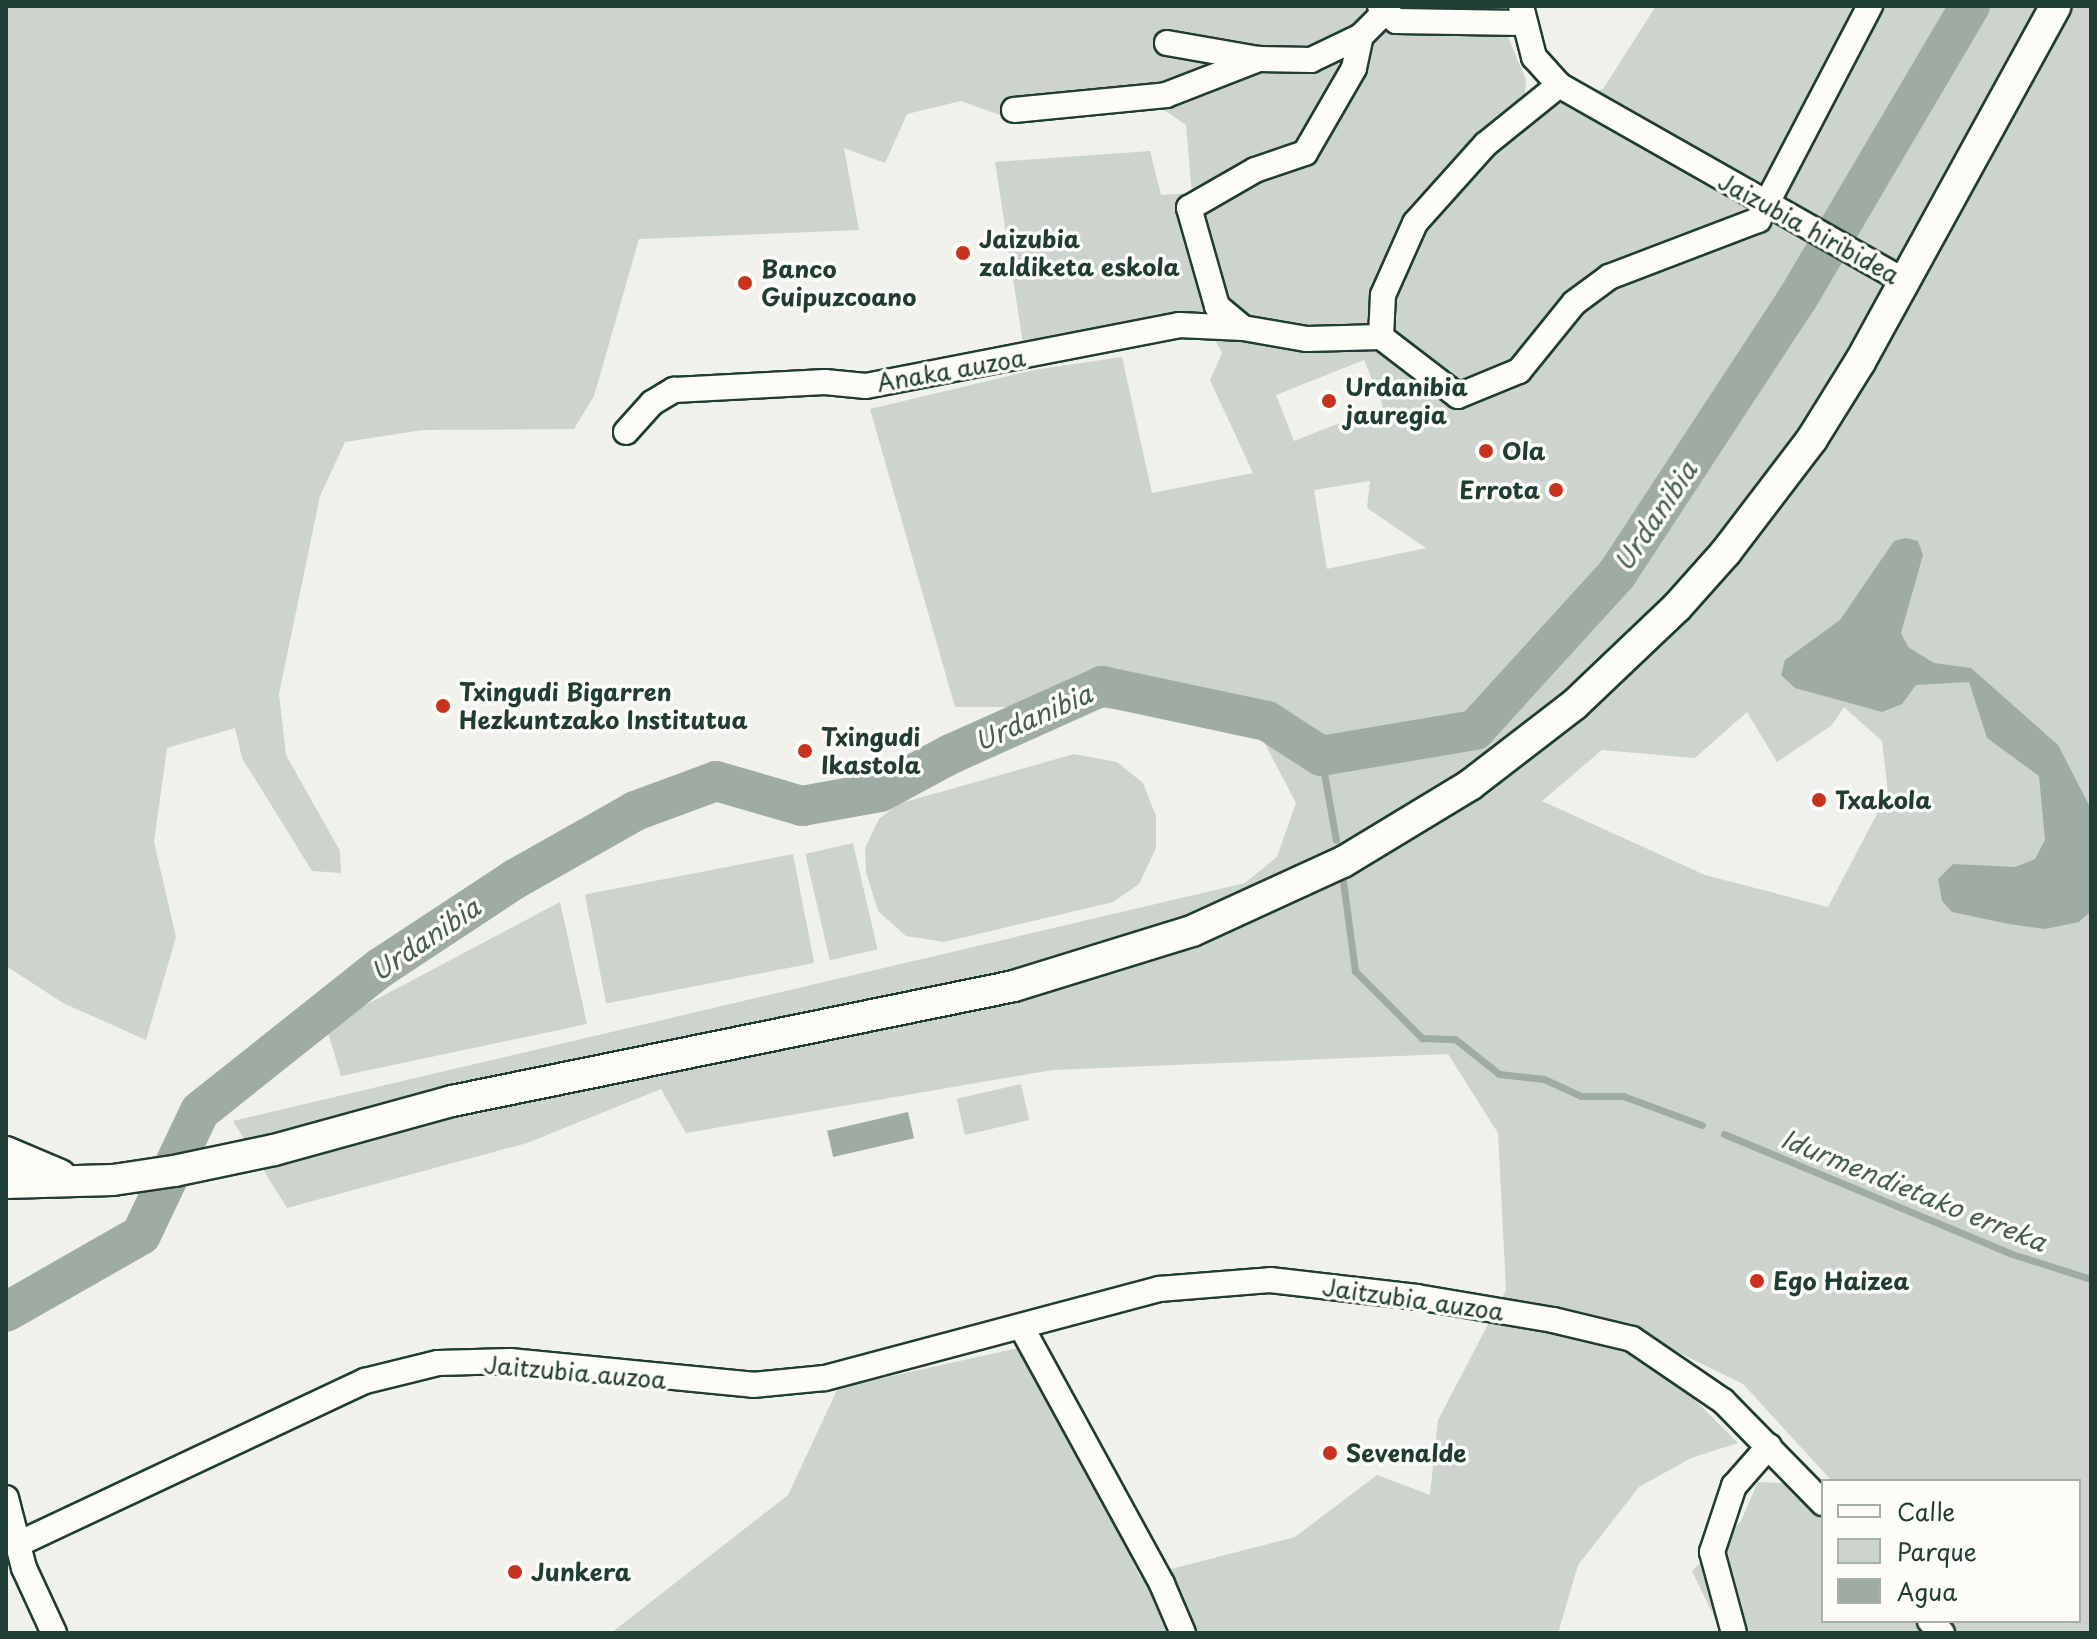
<!DOCTYPE html>
<style>
body{margin:0}
#map{position:relative;width:2097px;height:1639px;overflow:hidden;background:#f0f1eb;font-family:"Playpen Sans",sans-serif}
div>[style]{position:absolute}
.green>*{inset:0;background:#cdd3cd;transform-origin:0 0}
.water>*{inset:0;background:#9faca4;transform-origin:0 0}
.stream>*{height:7px;margin:-3.5px;padding:0 3.5px;transform-origin:3.5px;border-radius:3.5px;background:#9faca4}
.river>*{height:40px;margin:-20px;padding:0 20px;transform-origin:20px;border-radius:20px;background:#9faca4}
.roads{filter:drop-shadow(2px 0 #1f3d34) drop-shadow(-2px 0 #1f3d34) drop-shadow(0 2px #1f3d34) drop-shadow(0 -2px #1f3d34)}
.minor>*{height:24px;margin:-12px;padding:0 12px;transform-origin:12px;border-radius:12px;background:#fdfcf7}
.major>*{height:30px;margin:-15px;padding:0 15px;transform-origin:15px;border-radius:15px;background:#fdfcf7}
.dots>*{width:22px;height:22px;translate:-50% -50%;box-sizing:border-box;border:4px solid #fdfcf7;border-radius:50%}
span{translate:-50% -50%;white-space:nowrap;text-align:center;line-height:1.15;-webkit-text-stroke:7px #fdfcf7;paint-order:stroke}
.street-label{font-size:24px;color:#1f3d34}
.poi-label{font-size:24px;color:#1f3d34;font-weight:700}
.left{translate:0 -50%;text-align:left}
.right{translate:-100% -50%;text-align:right}
.water-label{font-size:26px;color:#455e56;font-style:italic}
.frame{position:absolute;inset:0;border:8px solid #1f3d34;pointer-events:none}
.legend{position:absolute;left:1821px;top:1479px;width:260px;height:144px;box-sizing:border-box;background:#fdfcf7;border:2px solid #a4b0a9;margin:0;padding:10px 14px;list-style:none;font-size:24px;color:#1f3d34}
.legend li{display:flex;align-items:center;gap:16px;height:40px}
.legend b{width:40px;border:2px solid #a4b0a9}
</style>
<div id="map">
<div class="green">
<i style="clip-path:polygon(evenodd,6px 6px,1495px 6px,1526px 80px,1523px 116px,1603px 89px,1656px 6px,2091px 6px,2091px 1633px,1722px 1633px,1692px 1571px,1741px 1521px,1758px 1482px,1823px 1485px,1823px 1621px,2079px 1621px,2079px 1481px,1832px 1481px,1743px 1384px,1641px 1334px,1672px 1377px,1738px 1443px,1691px 1458px,1639px 1487px,1578px 1565px,1558px 1633px,611px 1633px,788px 1495px,838px 1388px,1032px 1345px,1140px 1577px,1295px 1537px,1377px 1475px,1430px 1495px,1438px 1420px,1506px 1290px,1498px 1133px,1448px 1054px,1052px 1070px,686px 1133px,661px 1089px,527px 1143px,287px 1208px,233px 1121px,1245px 883px,1277px 857px,1296px 803px,1261px 736px,1200px 716px,1088px 707px,955px 707px,870px 409px,1034px 370px,1122px 357px,1152px 493px,1253px 473px,1210px 380px,1222px 353px,1202px 315px,1023px 344px,995px 162px,1150px 151px,1161px 195px,1192px 193px,1186px 125px,1161px 108px,1042px 121px,1011px 119px,961px 101px,907px 114px,885px 163px,844px 148px,859px 230px,639px 239px,594px 396px,574px 429px,423px 430px,345px 442px,320px 496px,279px 694px,286px 755px,340px 851px,341px 873px,312px 871px,242px 758px,235px 728px,167px 748px,154px 842px,176px 937px,146px 1040px,63px 1003px,6px 966px,6px 6px,1364px 360px,1383px 406px,1294px 441px,1276px 395px,1364px 360px,6px 6px,1370px 481px,1367px 508px,1426px 548px,1327px 569px,1314px 490px,1370px 481px,6px 6px,1844px 707px,1882px 741px,1888px 793px,1828px 907px,1705px 875px,1542px 801px,1602px 750px,1695px 758px,1747px 712px,1777px 762px,1832px 725px,1844px 707px)"></i>
<i style="clip-path:polygon(1074px 754px,1117px 762px,1143px 783px,1156px 816px,1156px 848px,1139px 884px,1113px 902px,944px 942px,906px 936px,878px 911px,866px 872px,865px 848px,879px 819px,898px 804px)"></i>
<i style="left:853px;top:843px;width:109px;height:49px;rotate:77deg"></i>
<i style="left:793px;top:854px;width:111px;height:212px;rotate:79deg"></i>
<i style="clip-path:polygon(560px 902px,587px 1024px,341px 1076px,326px 1026px)"></i>
<i style="left:1021px;top:1084px;width:37px;height:66px;rotate:77deg"></i>
</div>
<div class="water">
<i style="clip-path:polygon(1906px 538px,1918px 541px,1923px 555px,1901px 633px,1908px 647px,1934px 663px,1971px 668px,2058px 745px,2091px 809px,2091px 911px,2079px 922px,2045px 929px,2009px 924px,1952px 912px,1942px 901px,1938px 879px,1953px 864px,2015px 867px,2035px 859px,2045px 840px,2039px 776px,1987px 738px,1969px 682px,1916px 685px,1902px 704px,1882px 712px,1795px 688px,1781px 675px,1785px 660px,1840px 620px,1894px 541px)"></i>
<i style="left:908px;top:1112px;width:27px;height:83px;rotate:77deg"></i>
</div>
<div class="stream">
<i style="left:1321px;top:756px;width:85px;rotate:79.9deg"></i>
<i style="left:1343px;top:881px;width:91px;rotate:82.4deg"></i>
<i style="left:1355px;top:971px;width:95px;rotate:45deg"></i>
<i style="left:1422px;top:1038px;width:33px;rotate:2deg"></i>
<i style="left:1455px;top:1039px;width:56px;rotate:38.5deg"></i>
<i style="left:1499px;top:1074px;width:45px;rotate:6.3deg"></i>
<i style="left:1544px;top:1079px;width:41px;rotate:24.7deg"></i>
<i style="left:1581px;top:1096px;width:42px"></i>
<i style="left:1623px;top:1096px;width:84px;rotate:20.2deg"></i>
<i style="left:1724px;top:1134px;width:312px;rotate:22.6deg"></i>
<i style="left:2012px;top:1254px;width:83px;rotate:17.6deg"></i>
</div>
<div class="river">
<i style="left:6px;top:1312px;width:155px;rotate:-29.7deg"></i>
<i style="left:141px;top:1235px;width:137px;rotate:-64.6deg"></i>
<i style="left:200px;top:1111px;width:230px;rotate:-38.5deg"></i>
<i style="left:380px;top:968px;width:162px;rotate:-33.4deg"></i>
<i style="left:515px;top:879px;width:138px;rotate:-29.5deg"></i>
<i style="left:635px;top:811px;width:86px;rotate:-20.3deg"></i>
<i style="left:716px;top:781px;width:90px;rotate:16.2deg"></i>
<i style="left:802px;top:806px;width:79px;rotate:-10.2deg"></i>
<i style="left:880px;top:792px;width:81px;rotate:-28.2deg"></i>
<i style="left:951px;top:754px;width:166px;rotate:-24.2deg"></i>
<i style="left:1102px;top:686px;width:169px;rotate:12deg"></i>
<i style="left:1267px;top:721px;width:64px;rotate:32.9deg"></i>
<i style="left:1321px;top:756px;width:156px;rotate:-9.6deg"></i>
<i style="left:1475px;top:730px;width:211px;rotate:-47.7deg"></i>
<i style="left:1617px;top:574px;width:332px;rotate:-56.8deg"></i>
<i style="left:1799px;top:296px;width:337px;rotate:-59.5deg"></i>
</div>
<div class="roads">
<div class="minor">
<i style="left:1380px;top:6px;width:22px;rotate:43deg"></i>
<i style="left:1396px;top:21px;width:126px;rotate:0.9deg"></i>
<i style="left:1521px;top:6px;width:53px;rotate:75.7deg"></i>
<i style="left:1534px;top:57px;width:38px;rotate:48deg"></i>
<i style="left:1559px;top:85px;width:400px;rotate:29.6deg"></i>
<i style="left:1167px;top:43px;width:93px;rotate:9.9deg"></i>
<i style="left:1259px;top:59px;width:52px;rotate:1.1deg"></i>
<i style="left:1311px;top:60px;width:55px;rotate:-25.6deg"></i>
<i style="left:1361px;top:36px;width:31px;rotate:-45deg"></i>
<i style="left:1014px;top:110px;width:153px;rotate:-5.6deg"></i>
<i style="left:1166px;top:95px;width:100px;rotate:-21.2deg"></i>
<i style="left:1243px;top:328px;width:34px;rotate:-140deg"></i>
<i style="left:1217px;top:306px;width:102px;rotate:-105.9deg"></i>
<i style="left:1189px;top:208px;width:76px;rotate:-29.9deg"></i>
<i style="left:1255px;top:170px;width:53px;rotate:-18.8deg"></i>
<i style="left:1305px;top:153px;width:98px;rotate:-60deg"></i>
<i style="left:1354px;top:68px;width:33px;rotate:-78deg"></i>
<i style="left:1381px;top:337px;width:97px;rotate:37.5deg"></i>
<i style="left:1458px;top:396px;width:66px;rotate:-22.3deg"></i>
<i style="left:1519px;top:371px;width:87px;rotate:-51deg"></i>
<i style="left:1574px;top:303px;width:44px;rotate:-36.6deg"></i>
<i style="left:1609px;top:277px;width:160px;rotate:-20.9deg"></i>
<i style="left:1758px;top:220px;width:242px;rotate:-62.4deg"></i>
<i style="left:626px;top:432px;width:39px;rotate:-48deg"></i>
<i style="left:652px;top:403px;width:26px;rotate:-31deg"></i>
<i style="left:674px;top:390px;width:151px;rotate:-3deg"></i>
<i style="left:825px;top:382px;width:41px;rotate:5.6deg"></i>
<i style="left:866px;top:386px;width:319px;rotate:-11deg"></i>
<i style="left:1179px;top:325px;width:64px;rotate:2.7deg"></i>
<i style="left:1243px;top:328px;width:65px;rotate:9.8deg"></i>
<i style="left:1307px;top:339px;width:74px;rotate:-1.5deg"></i>
<i style="left:1381px;top:337px;width:42px;rotate:-87.3deg"></i>
<i style="left:1383px;top:295px;width:79px;rotate:-66deg"></i>
<i style="left:1415px;top:223px;width:106px;rotate:-48.1deg"></i>
<i style="left:1486px;top:144px;width:94px;rotate:-38.9deg"></i>
<i style="left:1022px;top:1328px;width:292px;rotate:61.3deg"></i>
<i style="left:1162px;top:1584px;width:53px;rotate:66.8deg"></i>
<i style="left:6px;top:1498px;width:72px;rotate:75.6deg"></i>
<i style="left:24px;top:1568px;width:72px;rotate:65.2deg"></i>
<i style="left:16px;top:1545px;width:386px;rotate:-25.2deg"></i>
<i style="left:365px;top:1381px;width:75px;rotate:-13.9deg"></i>
<i style="left:438px;top:1363px;width:72px;rotate:-1.6deg"></i>
<i style="left:510px;top:1361px;width:244px;rotate:5.6deg"></i>
<i style="left:753px;top:1385px;width:72px;rotate:-5.6deg"></i>
<i style="left:825px;top:1378px;width:346px;rotate:-14.9deg"></i>
<i style="left:1159px;top:1289px;width:111px;rotate:-4.6deg"></i>
<i style="left:1270px;top:1280px;width:148px;rotate:6.6deg"></i>
<i style="left:1417px;top:1297px;width:138px;rotate:9.6deg"></i>
<i style="left:1553px;top:1320px;width:81px;rotate:13.5deg"></i>
<i style="left:1632px;top:1339px;width:110px;rotate:34.3deg"></i>
<i style="left:1723px;top:1401px;width:143px;rotate:45.6deg"></i>
<i style="left:1930px;top:1621px;width:17px;rotate:45deg"></i>
<i style="left:1734px;top:1633px;width:84px;rotate:-105.2deg"></i>
<i style="left:1712px;top:1552px;width:70px;rotate:-71.6deg"></i>
<i style="left:1734px;top:1486px;width:53px;rotate:-48.8deg"></i>
</div>
<div class="major">
<i style="left:6px;top:1152px;width:59px;rotate:23.1deg"></i>
<i style="left:6px;top:1183px;width:107px;rotate:-1.6deg"></i>
<i style="left:113px;top:1180px;width:62px;rotate:-8.4deg"></i>
<i style="left:174px;top:1171px;width:102px;rotate:-11.9deg"></i>
<i style="left:274px;top:1150px;width:185px;rotate:-15.4deg"></i>
<i style="left:452px;top:1101px;width:574px;rotate:-11.56deg"></i>
<i style="left:1014px;top:986px;width:186px;rotate:-17.2deg"></i>
<i style="left:1192px;top:931px;width:166px;rotate:-24.6deg"></i>
<i style="left:1343px;top:862px;width:149px;rotate:-31.2deg"></i>
<i style="left:1470px;top:785px;width:131px;rotate:-37.6deg"></i>
<i style="left:1574px;top:705px;width:142px;rotate:-43.6deg"></i>
<i style="left:1677px;top:607px;width:74px;rotate:-48.3deg"></i>
<i style="left:1726px;top:552px;width:142px;rotate:-52.7deg"></i>
<i style="left:1812px;top:439px;width:91px;rotate:-58.1deg"></i>
<i style="left:1860px;top:362px;width:406px;rotate:-61.2deg"></i>
</div>
</div>
<div class="dots">
<i style="left:963px;top:253px;background:#c8321e"></i>
<i style="left:745px;top:283px;background:#c8321e"></i>
<i style="left:1329px;top:401px;background:#c8321e"></i>
<i style="left:1486px;top:451px;background:#c8321e"></i>
<i style="left:1556px;top:490px;background:#c8321e"></i>
<i style="left:443px;top:706px;background:#c8321e"></i>
<i style="left:805px;top:751px;background:#c8321e"></i>
<i style="left:1819px;top:800px;background:#c8321e"></i>
<i style="left:1757px;top:1281px;background:#c8321e"></i>
<i style="left:1330px;top:1453px;background:#c8321e"></i>
<i style="left:515px;top:1572px;background:#c8321e"></i>
</div>
<div class="street-label">
<span style="left:1809px;top:228px;rotate:29deg">Jaizubia hiribidea</span>
<span style="left:951px;top:370px;rotate:-10deg">Anaka auzoa</span>
<span style="left:1413px;top:1299px;rotate:8deg">Jaitzubia auzoa</span>
<span style="left:575px;top:1372px;rotate:5deg">Jaitzubia auzoa</span>
</div>
<div class="poi-label">
<span class="left" style="left:979px;top:253px">Jaizubia<br>zaldiketa eskola</span>
<span class="left" style="left:761px;top:283px">Banco<br>Guipuzcoano</span>
<span class="left" style="left:1345px;top:401px">Urdanibia<br>jauregia</span>
<span class="left" style="left:1502px;top:451px">Ola</span>
<span class="right" style="left:1540px;top:490px">Errota</span>
<span class="left" style="left:459px;top:706px">Txingudi Bigarren<br>Hezkuntzako Institutua</span>
<span class="left" style="left:821px;top:751px">Txingudi<br>Ikastola</span>
<span class="left" style="left:1835px;top:800px">Txakola</span>
<span class="left" style="left:1773px;top:1281px">Ego Haizea</span>
<span class="left" style="left:1346px;top:1453px">Sevenalde</span>
<span class="left" style="left:531px;top:1572px">Junkera</span>
</div>
<div class="water-label">
<span style="left:1655px;top:516px;rotate:-56deg">Urdanibia</span>
<span style="left:1033px;top:717px;rotate:-24deg">Urdanibia</span>
<span style="left:425px;top:939px;rotate:-34deg">Urdanibia</span>
<span style="left:1914px;top:1190px;rotate:22deg">Idurmendietako erreka</span>
</div>
<div class="frame"></div>
<ul class="legend">
<li><b style="height:10px;background:#fdfcf7"></b>Calle</li>
<li><b style="height:22px;background:#cdd3cd"></b>Parque</li>
<li><b style="height:22px;background:#9faca4"></b>Agua</li>
</ul>
</div>
